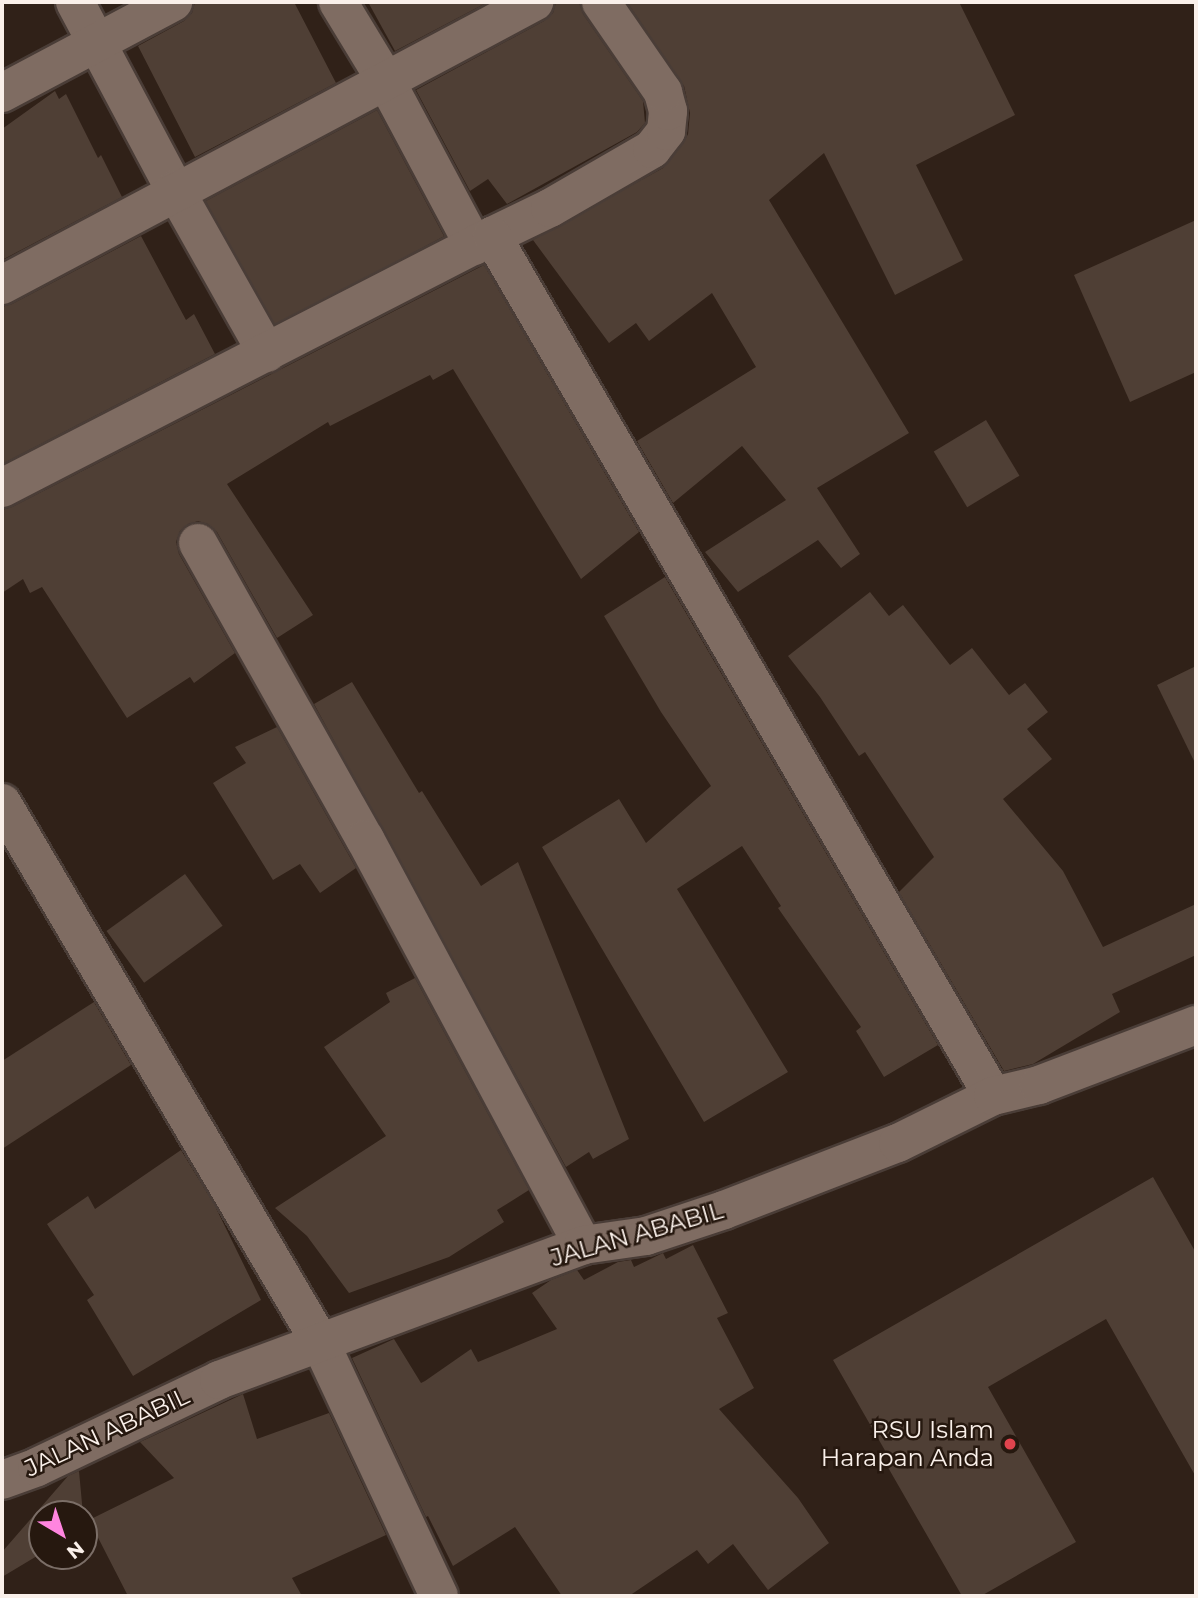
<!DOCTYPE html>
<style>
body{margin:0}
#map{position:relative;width:1198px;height:1598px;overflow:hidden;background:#302118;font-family:Montserrat,sans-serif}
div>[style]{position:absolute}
.building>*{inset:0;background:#4f3f35;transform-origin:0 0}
.roads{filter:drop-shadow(2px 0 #4a3d37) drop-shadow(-2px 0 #4a3d37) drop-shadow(0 2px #4a3d37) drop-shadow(0 -2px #4a3d37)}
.street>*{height:38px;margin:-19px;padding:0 19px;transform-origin:19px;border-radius:19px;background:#7f6c62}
.dots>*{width:19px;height:19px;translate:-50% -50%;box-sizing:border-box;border:4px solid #26180f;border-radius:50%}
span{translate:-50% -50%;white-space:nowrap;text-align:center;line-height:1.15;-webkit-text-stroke:5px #26180f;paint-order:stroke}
.street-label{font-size:24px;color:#faf0ea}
.poi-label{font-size:24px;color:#faf0ea}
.right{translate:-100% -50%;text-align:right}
.frame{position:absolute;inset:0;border:4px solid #faf0ea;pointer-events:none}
.north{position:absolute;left:28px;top:1500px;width:70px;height:70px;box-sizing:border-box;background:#26180f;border:2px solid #7b6e67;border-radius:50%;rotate:141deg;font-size:19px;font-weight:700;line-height:28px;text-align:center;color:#faf0ea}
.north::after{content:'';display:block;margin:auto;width:24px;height:32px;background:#ff85df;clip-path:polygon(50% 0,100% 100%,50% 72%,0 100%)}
</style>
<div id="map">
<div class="building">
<i style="clip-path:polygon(195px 2px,294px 2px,336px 83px,195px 157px,138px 46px,184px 21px,192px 13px)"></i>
<i style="clip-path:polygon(368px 2px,488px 2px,395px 51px)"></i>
<i style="clip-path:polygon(556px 2px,579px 2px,583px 14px,643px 101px,645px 123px,637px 132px,507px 204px,488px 179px,470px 191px,416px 90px,544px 21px,553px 13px)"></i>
<i style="clip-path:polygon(627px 2px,959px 2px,1015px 115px,916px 165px,963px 260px,895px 295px,824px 153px,769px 200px,909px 433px,817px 488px,860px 554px,841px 568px,818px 540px,738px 592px,705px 552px,786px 500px,742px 446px,673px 503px,637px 441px,756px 367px,712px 293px,649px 341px,636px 323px,609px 343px,533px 240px,663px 168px,683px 144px,688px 134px,690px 113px,684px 86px)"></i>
<i style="clip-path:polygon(55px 91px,59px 99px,66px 94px,98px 158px,101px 155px,122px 197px,2px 260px,2px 129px)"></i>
<i style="left:377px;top:110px;width:143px;height:194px;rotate:62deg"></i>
<i style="clip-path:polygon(1196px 220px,1196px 372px,1130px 402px,1074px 275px)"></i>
<i style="clip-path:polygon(141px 236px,186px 320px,194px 314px,215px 354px,2px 464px,2px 307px,12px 304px)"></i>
<i style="clip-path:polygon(484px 265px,639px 532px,581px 579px,453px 369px,433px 380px,430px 375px,330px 426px,328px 422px,227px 484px,313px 615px,277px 638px,217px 532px,208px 524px,198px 521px,188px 524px,180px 531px,176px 542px,179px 554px,235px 653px,194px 683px,190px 677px,127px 718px,42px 587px,30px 593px,23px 579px,2px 593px,2px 510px,12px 507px)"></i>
<i style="left:986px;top:420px;width:65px;height:61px;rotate:59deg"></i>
<i style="clip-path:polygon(665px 577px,938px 1045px,884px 1077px,856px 1031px,861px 1027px,778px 908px,781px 906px,742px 846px,677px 889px,788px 1072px,704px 1122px,542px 847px,619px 799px,646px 843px,711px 786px,661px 712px,604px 616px)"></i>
<i style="clip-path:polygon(870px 592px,889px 616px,903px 605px,950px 665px,972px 648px,1009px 695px,1025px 683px,1048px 712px,1027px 729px,1052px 759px,1003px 799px,1063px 871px,1103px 947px,1196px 904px,1196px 955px,1112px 994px,1120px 1012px,1033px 1064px,1004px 1071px,899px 892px,934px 857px,865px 752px,859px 756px,820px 697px,788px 656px)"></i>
<i style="clip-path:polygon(1196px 666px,1196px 765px,1157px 685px)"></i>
<i style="clip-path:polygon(352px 682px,419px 793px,422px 791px,481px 886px,518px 862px,629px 1139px,593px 1159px,589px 1152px,566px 1167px,314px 704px)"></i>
<i style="clip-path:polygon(277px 727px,356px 868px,320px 893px,300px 864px,273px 880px,213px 783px,246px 763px,235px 747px)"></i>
<i style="left:185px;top:874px;width:64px;height:97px;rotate:54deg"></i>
<i style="clip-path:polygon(415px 978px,529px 1190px,497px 1210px,504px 1222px,449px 1257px,349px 1293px,307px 1236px,275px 1208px,386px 1136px,324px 1047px,390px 1002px,386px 993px)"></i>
<i style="clip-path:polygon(94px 1002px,131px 1065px,2px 1149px,2px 1061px)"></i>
<i style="clip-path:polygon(181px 1150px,215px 1206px,261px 1300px,133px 1376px,87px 1300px,94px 1295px,47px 1224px,88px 1196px,95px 1209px)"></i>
<i style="clip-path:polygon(1153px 1177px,1196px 1253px,1196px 1477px,1106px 1319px,988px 1387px,1076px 1542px,981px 1596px,962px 1596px,886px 1464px,891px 1461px,833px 1360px)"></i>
<i style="clip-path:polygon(693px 1245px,728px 1313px,717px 1318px,754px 1388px,719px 1409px,798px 1498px,829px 1543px,768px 1590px,733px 1544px,708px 1564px,697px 1550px,629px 1596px,562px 1596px,515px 1527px,453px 1566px,428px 1516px,426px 1517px,352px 1358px,394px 1339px,421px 1383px,425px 1381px,471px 1349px,478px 1362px,557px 1329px,532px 1293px,551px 1280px,577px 1270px,584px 1280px,618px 1262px,631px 1260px,634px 1267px,663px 1253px,666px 1259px)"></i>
<i style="clip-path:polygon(243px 1394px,257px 1439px,329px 1413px,386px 1535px,292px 1578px,302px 1596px,128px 1596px,89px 1520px,174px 1478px,140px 1442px)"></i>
<i style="clip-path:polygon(79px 1471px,83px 1514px,42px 1514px,42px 1553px,2px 1577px,2px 1552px,68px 1476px)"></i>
</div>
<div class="roads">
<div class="street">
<i style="left:75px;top:2px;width:213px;rotate:62deg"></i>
<i style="left:175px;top:190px;width:187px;rotate:60.6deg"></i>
<i style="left:338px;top:2px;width:92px;rotate:58.7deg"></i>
<i style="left:386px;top:81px;width:187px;rotate:61.9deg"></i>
<i style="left:2px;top:93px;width:194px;rotate:-28deg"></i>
<i style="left:492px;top:236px;width:64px;rotate:-25.8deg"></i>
<i style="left:550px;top:208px;width:118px;rotate:-30deg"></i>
<i style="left:652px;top:149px;width:23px;rotate:-52deg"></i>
<i style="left:666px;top:131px;width:20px;rotate:-84deg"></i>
<i style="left:668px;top:111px;width:20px;rotate:-105deg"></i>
<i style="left:663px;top:92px;width:109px;rotate:-124.6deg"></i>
<i style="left:2px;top:285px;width:603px;rotate:-28.01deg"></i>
<i style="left:2px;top:488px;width:551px;rotate:-27.22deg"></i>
<i style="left:492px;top:236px;width:995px;rotate:59.78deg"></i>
<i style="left:198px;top:543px;width:340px;rotate:60.6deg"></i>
<i style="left:365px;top:839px;width:461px;rotate:61.8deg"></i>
<i style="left:2px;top:803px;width:626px;rotate:59.46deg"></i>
<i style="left:320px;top:1342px;width:280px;rotate:64.9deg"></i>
<i style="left:2px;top:1480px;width:37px;rotate:-20deg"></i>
<i style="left:37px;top:1467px;width:202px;rotate:-25.5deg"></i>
<i style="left:219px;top:1380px;width:388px;rotate:-20.3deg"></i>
<i style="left:583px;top:1245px;width:64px;rotate:-8.1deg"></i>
<i style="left:646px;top:1236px;width:82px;rotate:-18.4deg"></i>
<i style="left:724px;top:1210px;width:186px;rotate:-21.1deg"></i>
<i style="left:898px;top:1143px;width:106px;rotate:-26.3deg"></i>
<i style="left:993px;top:1096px;width:47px;rotate:-13.4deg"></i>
<i style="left:1039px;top:1085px;width:168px;rotate:-20.9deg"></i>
</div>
</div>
<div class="dots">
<i style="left:1010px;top:1444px;background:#e0444e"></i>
</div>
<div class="street-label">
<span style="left:637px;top:1234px;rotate:-16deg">JALAN ABABIL</span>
<span style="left:107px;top:1432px;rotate:-25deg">JALAN ABABIL</span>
</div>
<div class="poi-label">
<span class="right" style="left:994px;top:1444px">RSU Islam<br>Harapan Anda</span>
</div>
<div class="frame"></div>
<div class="north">N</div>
</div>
